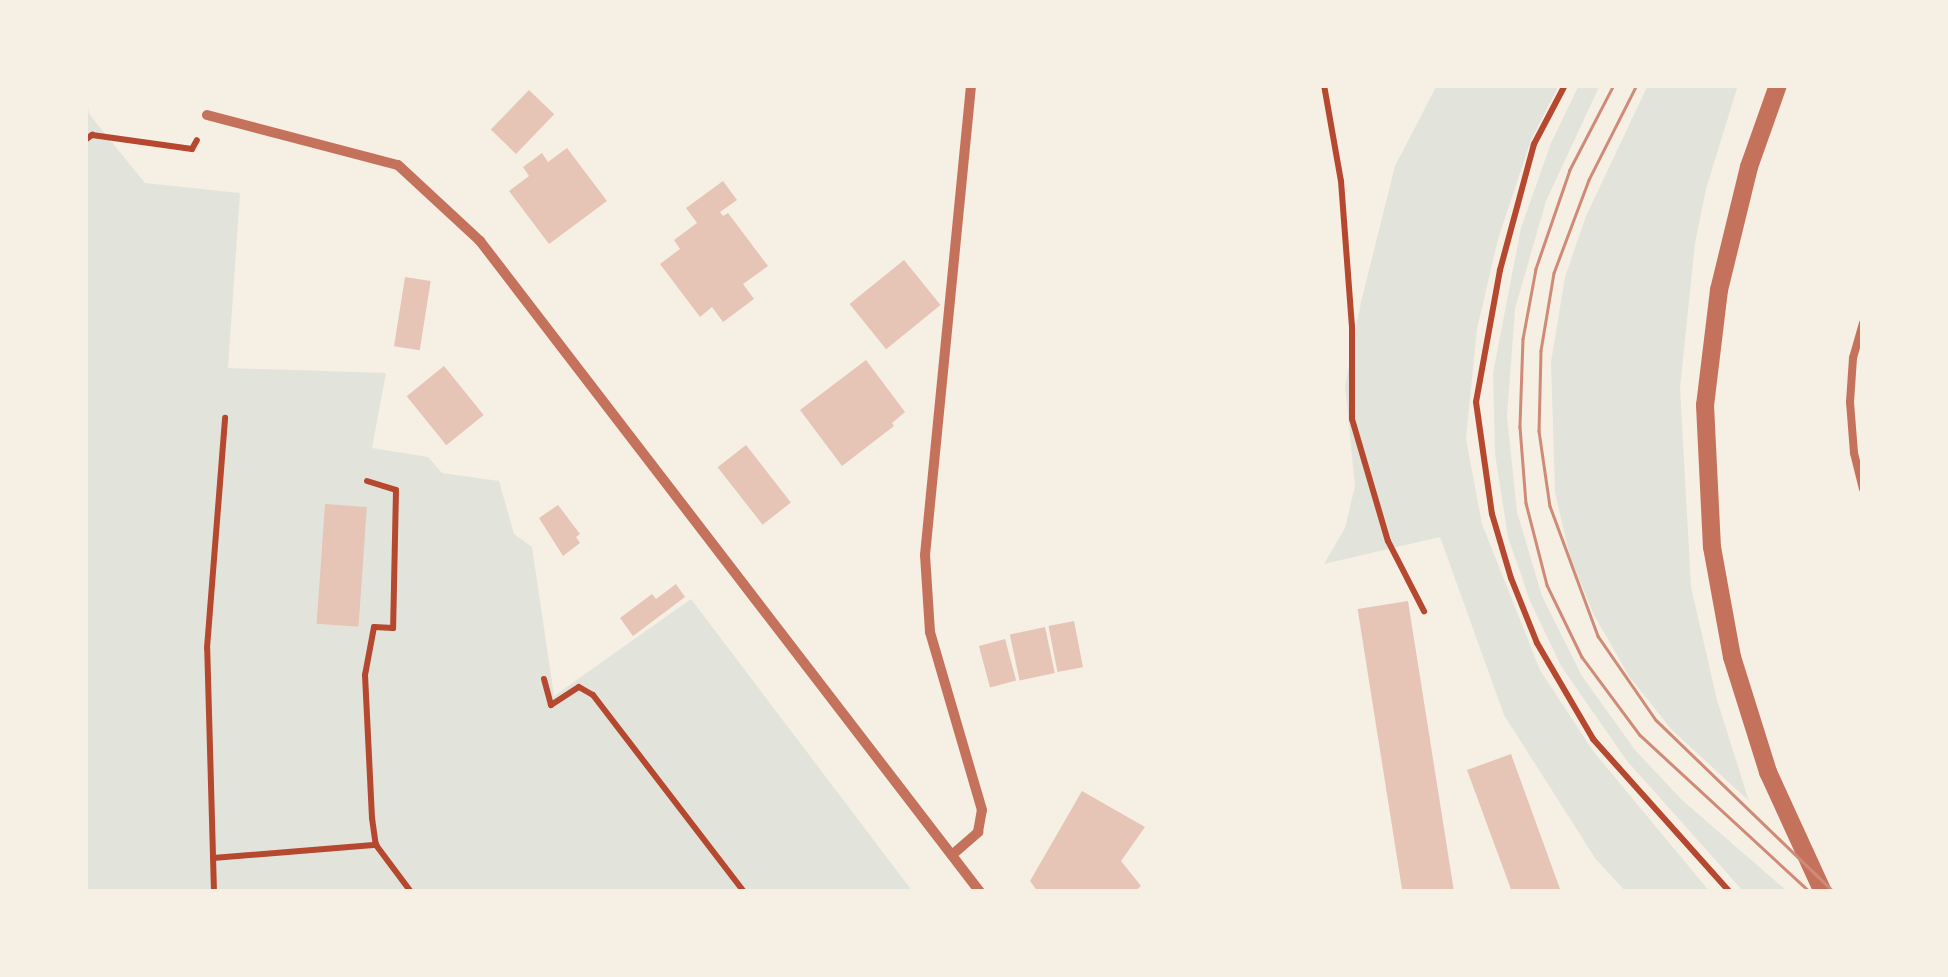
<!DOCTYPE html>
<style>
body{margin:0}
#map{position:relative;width:1948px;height:977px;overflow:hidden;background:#f6efe4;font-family:Inter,sans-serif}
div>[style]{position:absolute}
.green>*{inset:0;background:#e2e4dc}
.building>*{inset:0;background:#e6c5b7;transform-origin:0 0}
.path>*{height:6px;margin:-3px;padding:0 3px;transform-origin:3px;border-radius:3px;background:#b5482f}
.service>*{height:8px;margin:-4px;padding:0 4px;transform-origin:4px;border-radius:4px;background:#c5725c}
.minor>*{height:10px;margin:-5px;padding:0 5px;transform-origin:5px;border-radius:5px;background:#c5725c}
.tertiary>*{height:18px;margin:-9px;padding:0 9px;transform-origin:9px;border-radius:9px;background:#c5725c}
.tram>*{height:2.5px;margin:-1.25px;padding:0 1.25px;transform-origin:1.25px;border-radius:1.25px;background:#cf8b77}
span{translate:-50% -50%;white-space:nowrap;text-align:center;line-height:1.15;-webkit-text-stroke:9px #f6efe4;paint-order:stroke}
.frame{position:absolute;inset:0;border:88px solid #f6efe4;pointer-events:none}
</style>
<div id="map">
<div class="green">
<i style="clip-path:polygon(85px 85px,89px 114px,145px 183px,240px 193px,228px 368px,386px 373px,372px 448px,428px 457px,442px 473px,499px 481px,514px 534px,532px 547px,554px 696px,691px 599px,913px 892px,85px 892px)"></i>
<i style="clip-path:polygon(1437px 85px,1559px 85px,1531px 140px,1498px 239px,1477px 329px,1466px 439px,1482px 524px,1540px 670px,1593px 751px,1710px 892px,1626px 892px,1595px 858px,1504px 715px,1440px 537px,1324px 564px,1345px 528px,1355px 486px,1345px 386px,1361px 302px,1395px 166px)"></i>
<i style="clip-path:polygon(1579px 85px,1600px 85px,1546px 201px,1515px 309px,1507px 416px,1517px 512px,1542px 596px,1582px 676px,1635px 750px,1682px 800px,1788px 892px,1744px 892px,1627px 761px,1561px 666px,1530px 601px,1508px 537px,1495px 454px,1493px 373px,1521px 228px,1551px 143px)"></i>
<i style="clip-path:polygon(1648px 85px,1738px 85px,1706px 189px,1695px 243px,1680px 388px,1691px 587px,1717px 700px,1749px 801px,1671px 729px,1629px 676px,1594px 615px,1570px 557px,1555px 493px,1551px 362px,1565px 277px,1586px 216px)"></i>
</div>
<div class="building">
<i style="left:529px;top:90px;width:35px;height:55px;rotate:44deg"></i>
<i style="clip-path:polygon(567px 148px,607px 201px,549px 244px,509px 191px,529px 176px,523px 167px,542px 153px,548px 162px)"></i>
<i style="clip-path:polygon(723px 181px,737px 200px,720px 212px,723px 216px,728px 213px,768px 266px,743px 284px,754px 299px,723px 322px,712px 307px,700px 317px,660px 264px,680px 249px,674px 240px,697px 223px,686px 208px)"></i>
<i style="left:904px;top:260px;width:58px;height:70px;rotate:51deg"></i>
<i style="left:405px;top:277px;width:26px;height:70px;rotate:9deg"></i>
<i style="clip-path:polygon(866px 360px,905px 412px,892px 423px,894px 426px,842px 466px,800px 410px)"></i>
<i style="left:444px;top:366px;width:63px;height:48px;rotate:51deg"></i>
<i style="left:746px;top:445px;width:73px;height:36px;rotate:52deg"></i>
<i style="left:325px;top:504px;width:42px;height:120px;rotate:4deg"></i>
<i style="clip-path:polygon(558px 505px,580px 534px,576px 537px,580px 543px,563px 556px,539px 518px)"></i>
<i style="clip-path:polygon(676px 584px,685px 597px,633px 636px,620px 618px,652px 594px,656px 599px)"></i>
<i style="left:1408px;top:601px;width:294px;height:51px;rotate:81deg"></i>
<i style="left:1074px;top:621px;width:47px;height:26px;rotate:79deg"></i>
<i style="left:1045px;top:627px;width:47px;height:36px;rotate:78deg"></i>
<i style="left:1005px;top:639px;width:43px;height:27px;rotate:75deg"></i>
<i style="clip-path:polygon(1511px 754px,1560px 889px,1551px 892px,1512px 892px,1467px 770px)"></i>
<i style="clip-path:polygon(1082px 791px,1145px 827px,1121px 861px,1141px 886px,1134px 892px,1038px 892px,1030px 881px)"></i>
</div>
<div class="path">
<i style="left:1324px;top:85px;width:97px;rotate:80deg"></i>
<i style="left:1341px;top:181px;width:145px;rotate:85.7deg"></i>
<i style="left:1352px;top:326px;width:93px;rotate:90deg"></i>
<i style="left:1352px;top:419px;width:127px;rotate:73.6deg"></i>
<i style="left:1388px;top:541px;width:79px;rotate:62.8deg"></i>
<i style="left:1565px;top:85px;width:67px;rotate:117.7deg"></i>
<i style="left:1534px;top:144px;width:131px;rotate:105.1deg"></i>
<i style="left:1500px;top:270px;width:134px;rotate:100.3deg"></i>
<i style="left:1476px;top:402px;width:113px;rotate:81.9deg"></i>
<i style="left:1492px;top:514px;width:67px;rotate:73.5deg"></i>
<i style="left:1511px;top:578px;width:70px;rotate:68.2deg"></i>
<i style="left:1537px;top:643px;width:111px;rotate:59.7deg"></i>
<i style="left:1593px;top:739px;width:205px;rotate:48.2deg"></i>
<i style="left:85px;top:140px;width:9px;rotate:-36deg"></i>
<i style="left:92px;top:135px;width:101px;rotate:8deg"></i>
<i style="left:192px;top:149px;width:10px;rotate:-61deg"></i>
<i style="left:367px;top:481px;width:30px;rotate:17deg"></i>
<i style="left:396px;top:490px;width:138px;rotate:91.2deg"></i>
<i style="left:393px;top:628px;width:19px;rotate:-177deg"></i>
<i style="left:374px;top:627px;width:49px;rotate:100.6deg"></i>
<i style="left:365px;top:675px;width:143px;rotate:87.2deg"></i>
<i style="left:372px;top:818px;width:27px;rotate:82deg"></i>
<i style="left:376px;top:845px;width:59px;rotate:53.3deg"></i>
<i style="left:544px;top:679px;width:27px;rotate:75deg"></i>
<i style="left:551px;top:705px;width:33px;rotate:-33deg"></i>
<i style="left:579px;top:687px;width:16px;rotate:30deg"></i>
<i style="left:593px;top:695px;width:248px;rotate:52.5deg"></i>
<i style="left:213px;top:858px;width:164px;rotate:-4.6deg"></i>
<i style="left:214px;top:892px;width:244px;rotate:-91.6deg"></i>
<i style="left:207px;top:648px;width:231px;rotate:-85.5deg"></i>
</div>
<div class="service">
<i style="left:1863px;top:323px;width:36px;rotate:106deg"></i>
<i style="left:1853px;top:358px;width:44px;rotate:93.9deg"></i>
<i style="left:1850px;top:402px;width:51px;rotate:85.5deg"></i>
<i style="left:1854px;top:453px;width:37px;rotate:76deg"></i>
</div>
<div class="minor">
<i style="left:207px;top:115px;width:197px;rotate:14.7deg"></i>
<i style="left:398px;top:165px;width:112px;rotate:42.8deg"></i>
<i style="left:480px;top:241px;width:821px;rotate:52.47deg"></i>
<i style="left:952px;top:855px;width:35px;rotate:-41deg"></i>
<i style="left:978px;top:832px;width:22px;rotate:-80deg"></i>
<i style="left:982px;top:810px;width:185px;rotate:-106.3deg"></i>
<i style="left:930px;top:632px;width:77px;rotate:-93.7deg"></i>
<i style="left:925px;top:555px;width:472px;rotate:-84.4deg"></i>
</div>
<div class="tertiary">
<i style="left:1778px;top:85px;width:87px;rotate:109.5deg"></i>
<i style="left:1749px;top:167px;width:127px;rotate:103.7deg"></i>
<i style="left:1719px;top:290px;width:116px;rotate:96.9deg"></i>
<i style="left:1705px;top:405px;width:142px;rotate:87.2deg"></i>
<i style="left:1712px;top:547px;width:112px;rotate:79.7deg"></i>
<i style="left:1732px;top:657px;width:121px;rotate:72.6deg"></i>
<i style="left:1768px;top:772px;width:132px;rotate:65.4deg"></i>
</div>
<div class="tram">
<i style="left:1614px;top:85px;width:96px;rotate:117.4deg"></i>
<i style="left:1570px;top:170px;width:105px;rotate:109deg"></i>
<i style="left:1536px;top:269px;width:71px;rotate:100.5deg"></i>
<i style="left:1523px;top:339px;width:88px;rotate:92deg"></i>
<i style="left:1520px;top:427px;width:76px;rotate:85.5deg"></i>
<i style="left:1526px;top:503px;width:85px;rotate:75.6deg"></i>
<i style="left:1547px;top:585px;width:80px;rotate:64.1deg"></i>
<i style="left:1582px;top:657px;width:97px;rotate:53.4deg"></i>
<i style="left:1640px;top:735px;width:231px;rotate:42.7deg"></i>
<i style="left:1637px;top:85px;width:106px;rotate:116.8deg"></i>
<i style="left:1589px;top:180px;width:99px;rotate:110.6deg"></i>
<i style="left:1554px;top:273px;width:79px;rotate:99.5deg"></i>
<i style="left:1541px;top:351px;width:80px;rotate:91.4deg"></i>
<i style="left:1539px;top:431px;width:76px;rotate:81.7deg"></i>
<i style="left:1550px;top:506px;width:139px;rotate:69.7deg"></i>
<i style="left:1598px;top:636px;width:102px;rotate:55.4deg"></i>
<i style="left:1656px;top:720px;width:248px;rotate:44deg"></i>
</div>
<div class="frame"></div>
</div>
